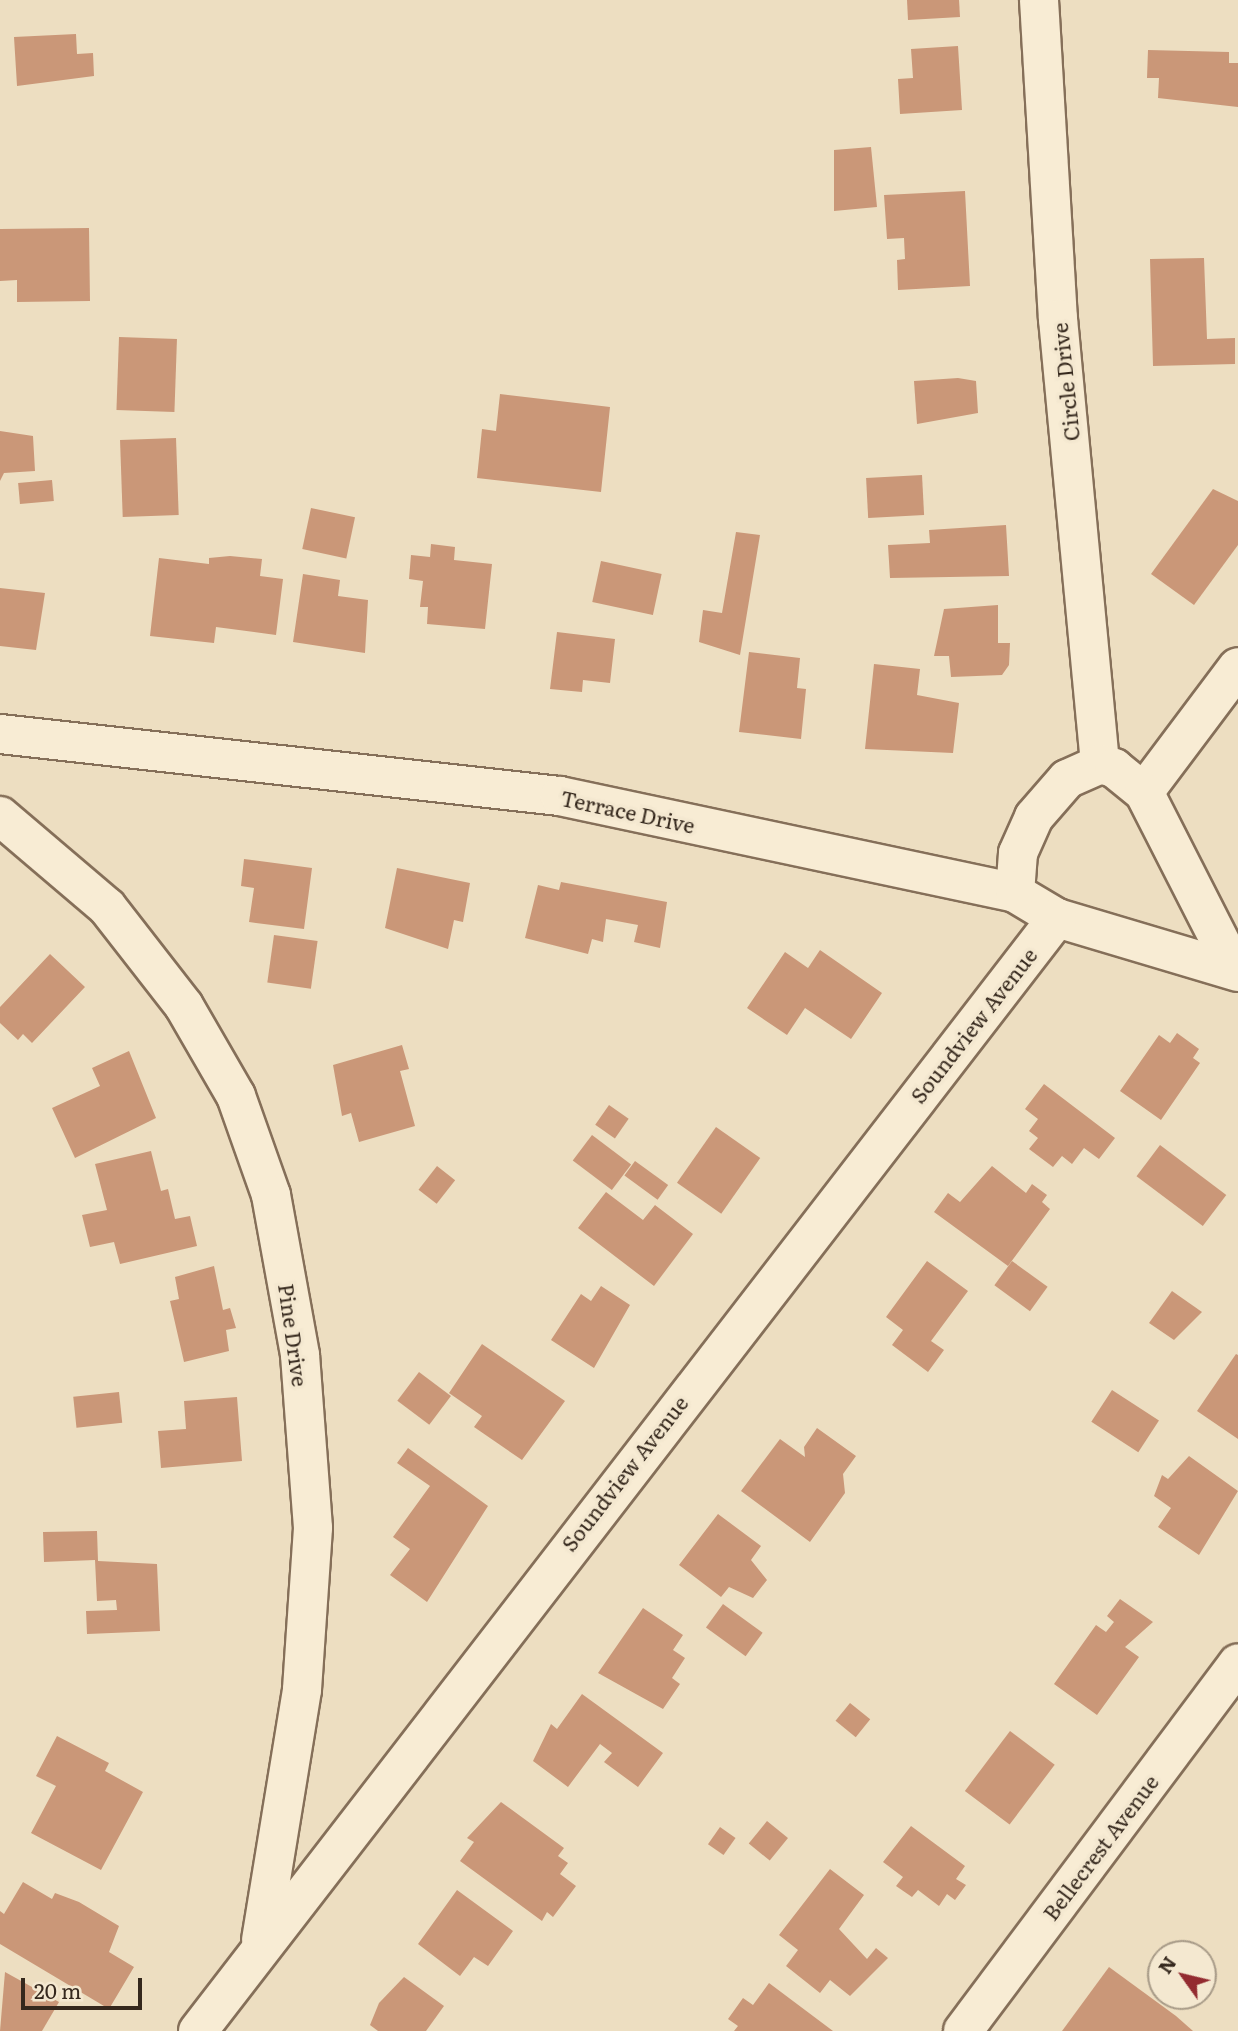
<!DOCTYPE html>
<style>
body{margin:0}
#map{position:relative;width:1238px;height:2031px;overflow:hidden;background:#eddec1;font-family:Literata,serif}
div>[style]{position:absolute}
.building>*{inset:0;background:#ca9778;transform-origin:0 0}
.roads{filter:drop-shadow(2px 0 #856f59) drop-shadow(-2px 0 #856f59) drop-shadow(0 2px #856f59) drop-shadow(0 -2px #856f59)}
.minor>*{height:38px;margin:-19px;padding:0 19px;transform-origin:19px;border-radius:19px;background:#f8ecd4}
span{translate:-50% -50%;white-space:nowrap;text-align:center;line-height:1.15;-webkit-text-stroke:7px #f4e8d0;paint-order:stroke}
.street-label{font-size:21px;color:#35281d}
.north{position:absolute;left:1147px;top:1940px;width:70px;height:70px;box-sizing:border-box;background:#f4e8d0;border:2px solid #a89b88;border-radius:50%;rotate:304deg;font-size:19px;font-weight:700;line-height:28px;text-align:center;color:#35281d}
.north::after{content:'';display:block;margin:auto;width:24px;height:32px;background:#932b30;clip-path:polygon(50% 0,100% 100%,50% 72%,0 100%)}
.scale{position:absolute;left:21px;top:1978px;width:121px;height:32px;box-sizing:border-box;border:4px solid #35281d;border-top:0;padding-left:9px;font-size:21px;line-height:24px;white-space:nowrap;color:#35281d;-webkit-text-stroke:5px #f4e8d0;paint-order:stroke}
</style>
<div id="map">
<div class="building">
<i style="clip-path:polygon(907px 0,959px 0,960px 17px,908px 20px)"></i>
<i style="clip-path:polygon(76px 34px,77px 54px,93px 53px,94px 76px,17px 86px,14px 37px)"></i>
<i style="clip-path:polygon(958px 46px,962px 110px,900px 114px,898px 79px,913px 78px,911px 49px)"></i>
<i style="clip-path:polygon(1148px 50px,1229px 52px,1229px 63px,1238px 63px,1238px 107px,1158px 98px,1159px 78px,1147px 78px)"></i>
<i style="clip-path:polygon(871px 147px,877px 207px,834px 211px,834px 150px)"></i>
<i style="clip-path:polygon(965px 191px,970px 286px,898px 290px,897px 260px,905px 259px,904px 238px,887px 239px,884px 195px)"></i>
<i style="clip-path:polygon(89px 228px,90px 301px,17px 302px,17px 280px,0 281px,0 229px)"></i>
<i style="clip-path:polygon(1204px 258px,1207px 339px,1235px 338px,1235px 364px,1153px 366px,1150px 259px)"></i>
<i style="left:119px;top:337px;width:58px;height:73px;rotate:2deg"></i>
<i style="clip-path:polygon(958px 378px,976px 381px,978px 413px,917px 424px,914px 381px)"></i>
<i style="clip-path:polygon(500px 394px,610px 407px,601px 492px,477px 478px,482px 429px,496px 431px)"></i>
<i style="clip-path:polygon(0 431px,33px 436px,35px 471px,4px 473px,0 481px)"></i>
<i style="left:176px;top:438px;width:77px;height:56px;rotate:88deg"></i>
<i style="left:922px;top:475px;width:40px;height:56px;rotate:87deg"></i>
<i style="left:52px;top:480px;width:21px;height:34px;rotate:85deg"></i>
<i style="clip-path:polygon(1213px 489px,1238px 501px,1238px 545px,1194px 605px,1151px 574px)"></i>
<i style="left:311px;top:508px;width:45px;height:42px;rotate:12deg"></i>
<i style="clip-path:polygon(1006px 525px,1009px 576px,890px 578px,888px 545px,930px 543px,929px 530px)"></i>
<i style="clip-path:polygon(736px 532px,760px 535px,740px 655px,699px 642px,703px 610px,722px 613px)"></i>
<i style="clip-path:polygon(431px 544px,455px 547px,454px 560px,492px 564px,485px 629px,427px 624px,428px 607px,420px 607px,423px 581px,409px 579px,411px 555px,430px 557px)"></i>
<i style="clip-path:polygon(230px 556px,262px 559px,260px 576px,283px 579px,276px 635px,216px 627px,214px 643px,150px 636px,159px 558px,209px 564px,209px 558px)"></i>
<i style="left:601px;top:561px;width:62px;height:42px;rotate:12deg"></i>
<i style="clip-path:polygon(303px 574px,340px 580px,338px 596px,368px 600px,365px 653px,293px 642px)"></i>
<i style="clip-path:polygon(0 588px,45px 593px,36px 650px,0 646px)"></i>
<i style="clip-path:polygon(998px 605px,998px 643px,1010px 643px,1009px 665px,1002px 675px,951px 677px,949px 656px,934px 656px,944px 609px)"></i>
<i style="clip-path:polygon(557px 632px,615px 639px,610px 683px,583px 680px,582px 692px,550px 689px)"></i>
<i style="clip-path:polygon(749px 652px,800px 658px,797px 688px,806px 689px,801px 739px,739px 732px)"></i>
<i style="clip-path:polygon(874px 664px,920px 669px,917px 695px,959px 703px,953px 753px,865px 749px)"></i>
<i style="clip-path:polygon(244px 859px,312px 868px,304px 929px,249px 922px,254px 888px,241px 886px)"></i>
<i style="clip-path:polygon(397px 868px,470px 883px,463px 922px,454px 920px,448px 949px,385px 928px)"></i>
<i style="clip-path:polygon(561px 882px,667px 902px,660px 948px,634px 942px,638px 925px,606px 919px,603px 942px,592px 939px,588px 954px,525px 938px,538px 885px,559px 890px)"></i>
<i style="left:274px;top:935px;width:44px;height:48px;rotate:8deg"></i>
<i style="clip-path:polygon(820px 950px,882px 993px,851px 1039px,805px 1008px,787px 1035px,747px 1008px,785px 952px,808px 968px)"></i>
<i style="clip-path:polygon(50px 954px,85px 987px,32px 1043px,23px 1034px,18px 1040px,0 1023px,0 1007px)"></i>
<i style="clip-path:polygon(1177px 1033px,1199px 1049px,1193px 1058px,1200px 1063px,1161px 1120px,1120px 1091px,1159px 1035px,1170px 1043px)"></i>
<i style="clip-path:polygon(402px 1045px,409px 1069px,400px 1071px,415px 1126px,359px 1142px,351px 1113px,342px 1116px,333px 1065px)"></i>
<i style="clip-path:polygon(129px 1051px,156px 1118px,75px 1158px,52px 1108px,100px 1086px,92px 1068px)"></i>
<i style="clip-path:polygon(1044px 1084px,1115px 1138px,1099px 1159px,1084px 1148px,1072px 1164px,1062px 1156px,1053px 1167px,1029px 1149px,1038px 1138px,1029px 1131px,1038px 1119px,1025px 1109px)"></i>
<i style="left:609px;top:1105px;width:24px;height:24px;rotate:35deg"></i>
<i style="left:716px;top:1127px;width:54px;height:68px;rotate:35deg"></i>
<i style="left:592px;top:1135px;width:49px;height:32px;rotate:37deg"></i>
<i style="left:1160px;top:1145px;width:83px;height:39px;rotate:37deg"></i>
<i style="clip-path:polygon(151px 1151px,161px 1191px,168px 1189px,175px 1219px,190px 1216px,197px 1246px,120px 1264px,114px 1242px,90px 1247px,82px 1215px,107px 1210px,95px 1164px)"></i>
<i style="left:635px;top:1161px;width:41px;height:18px;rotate:36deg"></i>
<i style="left:437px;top:1166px;width:23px;height:30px;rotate:38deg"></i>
<i style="clip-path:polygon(992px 1166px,1026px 1193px,1032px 1184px,1047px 1195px,1042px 1202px,1050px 1209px,1008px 1266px,934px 1212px,948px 1193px,960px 1202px)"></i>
<i style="clip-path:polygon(606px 1192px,643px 1220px,655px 1205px,693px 1234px,654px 1286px,578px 1228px)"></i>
<i style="clip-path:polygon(927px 1261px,968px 1291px,931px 1341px,944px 1350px,928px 1372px,892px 1345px,903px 1330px,886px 1317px)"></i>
<i style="left:1012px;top:1261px;width:44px;height:30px;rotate:36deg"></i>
<i style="clip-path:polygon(214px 1266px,223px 1310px,230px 1308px,236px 1328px,226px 1330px,229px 1351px,184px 1362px,170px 1301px,179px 1299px,175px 1277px)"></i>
<i style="clip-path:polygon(601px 1286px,630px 1305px,594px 1368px,551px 1340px,581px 1294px,591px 1301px)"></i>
<i style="clip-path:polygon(1172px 1291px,1202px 1312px,1174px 1340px,1149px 1323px)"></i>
<i style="clip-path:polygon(482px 1344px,565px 1401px,522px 1460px,474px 1427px,482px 1416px,449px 1393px)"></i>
<i style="clip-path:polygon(1236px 1354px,1238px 1355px,1238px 1439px,1197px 1411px)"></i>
<i style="left:419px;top:1372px;width:40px;height:36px;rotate:37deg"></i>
<i style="left:1112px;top:1390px;width:56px;height:38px;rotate:33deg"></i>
<i style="left:119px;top:1392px;width:31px;height:46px;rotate:84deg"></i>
<i style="clip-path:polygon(237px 1397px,242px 1461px,161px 1468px,158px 1431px,186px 1429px,184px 1401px)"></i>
<i style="clip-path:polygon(817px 1428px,856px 1456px,843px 1474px,845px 1493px,810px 1542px,741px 1491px,780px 1439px,805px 1457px,804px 1447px)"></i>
<i style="clip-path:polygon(408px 1448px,488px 1506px,427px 1602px,390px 1575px,410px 1549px,393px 1537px,430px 1486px,397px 1463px)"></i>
<i style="clip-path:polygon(1189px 1456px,1238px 1491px,1199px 1555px,1158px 1527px,1171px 1508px,1154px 1496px,1162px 1475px,1168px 1479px)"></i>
<i style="clip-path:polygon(718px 1514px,761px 1546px,751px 1560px,767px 1580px,753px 1598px,729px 1587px,721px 1597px,679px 1565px)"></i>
<i style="clip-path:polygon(97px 1531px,98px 1561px,157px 1564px,160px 1631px,87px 1634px,86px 1611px,117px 1610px,116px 1600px,97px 1601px,95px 1560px,44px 1562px,43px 1532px)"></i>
<i style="clip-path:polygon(1120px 1599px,1153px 1622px,1125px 1647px,1139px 1657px,1097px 1715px,1054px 1684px,1096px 1625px,1106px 1632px,1114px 1622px,1107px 1616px)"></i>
<i style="left:723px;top:1604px;width:49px;height:29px;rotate:36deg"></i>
<i style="clip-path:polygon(643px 1608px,683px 1635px,673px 1650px,685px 1658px,672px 1678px,680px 1684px,663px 1709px,598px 1673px)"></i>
<i style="clip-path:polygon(582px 1694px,663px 1753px,638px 1787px,604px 1762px,612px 1753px,600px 1744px,568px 1787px,533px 1761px,551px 1724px,557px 1729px)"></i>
<i style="left:850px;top:1703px;width:26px;height:23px;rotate:39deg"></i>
<i style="left:1010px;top:1731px;width:56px;height:75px;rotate:37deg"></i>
<i style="clip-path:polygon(57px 1736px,109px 1763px,105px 1771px,143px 1792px,101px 1870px,31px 1833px,56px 1786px,36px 1776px)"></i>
<i style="clip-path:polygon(501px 1802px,564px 1848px,558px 1856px,568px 1863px,560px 1874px,576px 1886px,553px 1917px,547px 1912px,542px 1921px,460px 1861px,474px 1842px,467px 1838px)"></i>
<i style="left:767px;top:1821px;width:27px;height:29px;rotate:39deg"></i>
<i style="clip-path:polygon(911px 1826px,965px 1866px,956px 1879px,966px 1885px,955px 1900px,947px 1894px,939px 1906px,918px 1890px,912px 1897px,896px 1886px,903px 1877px,883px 1862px)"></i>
<i style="left:720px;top:1827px;width:19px;height:21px;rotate:35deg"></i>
<i style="clip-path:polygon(830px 1869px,864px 1895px,839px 1929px,867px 1959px,876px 1948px,888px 1958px,850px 1996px,830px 1980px,820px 1993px,786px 1966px,798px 1950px,779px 1935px)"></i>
<i style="clip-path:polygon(23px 1882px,52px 1899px,55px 1893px,79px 1902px,119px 1926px,109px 1952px,134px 1967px,109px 2009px,0 1944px,0 1911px,4px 1914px)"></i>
<i style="clip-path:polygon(457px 1890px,513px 1931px,488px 1966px,474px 1957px,460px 1976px,418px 1944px)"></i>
<i style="clip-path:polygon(1109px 1967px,1176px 2016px,1193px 2031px,1062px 2031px)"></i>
<i style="clip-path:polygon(5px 1972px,59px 2002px,42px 2031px,0 2031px)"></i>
<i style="clip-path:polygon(404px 1977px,444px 2006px,426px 2031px,378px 2031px,370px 2025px,379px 2003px)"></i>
<i style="clip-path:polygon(769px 1983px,833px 2031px,734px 2031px,738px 2026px,728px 2019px,743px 1998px,753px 2005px)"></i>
</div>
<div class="roads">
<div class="minor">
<i style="left:1039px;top:0;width:320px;rotate:86.6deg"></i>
<i style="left:1058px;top:319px;width:447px;rotate:84.6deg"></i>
<i style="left:0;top:734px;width:563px;rotate:6.32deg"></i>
<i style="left:560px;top:796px;width:465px;rotate:12deg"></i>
<i style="left:1015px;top:893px;width:49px;rotate:30.8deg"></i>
<i style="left:1057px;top:918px;width:189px;rotate:16.6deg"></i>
<i style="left:1144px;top:792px;width:156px;rotate:-53.1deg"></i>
<i style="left:0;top:816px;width:140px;rotate:40.4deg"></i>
<i style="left:107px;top:907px;width:125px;rotate:52.1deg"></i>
<i style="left:184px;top:1006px;width:104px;rotate:60deg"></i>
<i style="left:236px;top:1096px;width:105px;rotate:70.5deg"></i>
<i style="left:271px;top:1195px;width:163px;rotate:79.7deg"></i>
<i style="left:300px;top:1355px;width:173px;rotate:85.7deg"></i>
<i style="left:313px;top:1528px;width:162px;rotate:93.9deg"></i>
<i style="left:302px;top:1690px;width:253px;rotate:99.3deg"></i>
<i style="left:1015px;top:893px;width:40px;rotate:-85.7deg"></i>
<i style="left:1018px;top:853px;width:39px;rotate:-66deg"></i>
<i style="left:1034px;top:817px;width:50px;rotate:-49deg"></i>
<i style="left:1067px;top:779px;width:36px;rotate:-24deg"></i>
<i style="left:1100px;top:764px;width:15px;rotate:16deg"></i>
<i style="left:1114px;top:768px;width:38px;rotate:39deg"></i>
<i style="left:1144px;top:792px;width:199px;rotate:63deg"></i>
<i style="left:198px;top:2031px;width:1406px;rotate:-52.34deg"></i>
<i style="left:963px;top:2031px;width:459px;rotate:-53.2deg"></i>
</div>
</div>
<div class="street-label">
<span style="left:1065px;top:382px;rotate:-96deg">Circle Drive</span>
<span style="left:628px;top:811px;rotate:12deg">Terrace Drive</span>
<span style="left:973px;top:1025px;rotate:-52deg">Soundview Avenue</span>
<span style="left:294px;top:1335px;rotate:82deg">Pine Drive</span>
<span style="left:624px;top:1473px;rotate:-52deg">Soundview Avenue</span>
<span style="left:1100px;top:1847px;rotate:-53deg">Bellecrest Avenue</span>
</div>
<div class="north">N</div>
<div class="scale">20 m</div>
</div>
